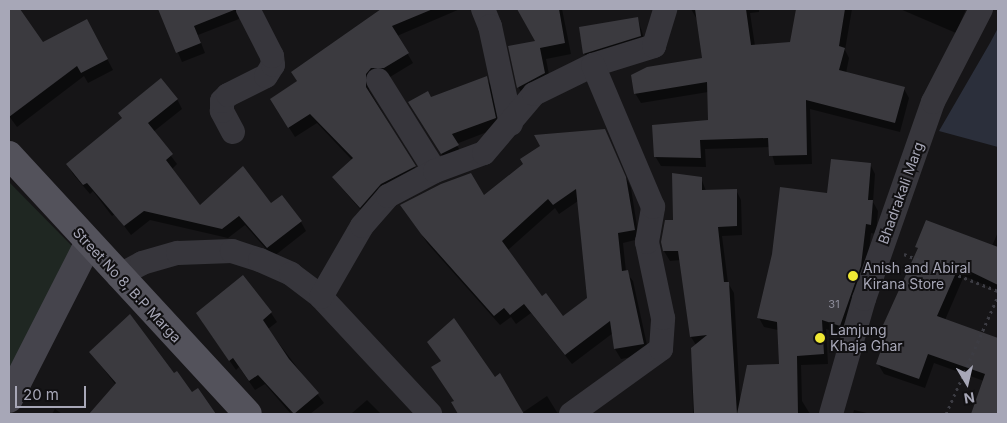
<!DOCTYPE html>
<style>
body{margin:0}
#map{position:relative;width:1007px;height:423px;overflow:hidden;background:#161517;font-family:Inter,sans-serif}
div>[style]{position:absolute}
.green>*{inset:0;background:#1f2722}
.water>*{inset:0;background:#2b2f3b}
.shadow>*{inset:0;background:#0007}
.building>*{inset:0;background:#3b3a3f}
.path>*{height:3px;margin-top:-1.5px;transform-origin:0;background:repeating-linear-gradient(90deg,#3c3c43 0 2.5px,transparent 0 6.5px)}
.street>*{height:24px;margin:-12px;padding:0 12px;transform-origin:12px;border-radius:12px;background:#37363c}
.secondary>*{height:28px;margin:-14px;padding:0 14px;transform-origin:14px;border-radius:14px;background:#45444c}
.primary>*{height:28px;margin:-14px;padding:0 14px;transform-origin:14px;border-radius:14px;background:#53525b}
.dots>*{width:14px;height:14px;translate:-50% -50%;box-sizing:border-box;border:2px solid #111012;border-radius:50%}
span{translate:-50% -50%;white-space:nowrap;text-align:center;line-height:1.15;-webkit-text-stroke:4px #111012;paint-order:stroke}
.number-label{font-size:11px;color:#8c8c99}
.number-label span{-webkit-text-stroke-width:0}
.street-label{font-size:14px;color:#a7a7b7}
.poi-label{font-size:14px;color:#a7a7b7}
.left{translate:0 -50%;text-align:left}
.frame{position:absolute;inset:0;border:10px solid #a7a7b7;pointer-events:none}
.north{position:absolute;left:942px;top:358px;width:50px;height:50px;-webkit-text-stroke:4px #111012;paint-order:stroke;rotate:171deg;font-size:14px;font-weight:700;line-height:20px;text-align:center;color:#a7a7b7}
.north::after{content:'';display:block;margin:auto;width:18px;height:22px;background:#a7a7b7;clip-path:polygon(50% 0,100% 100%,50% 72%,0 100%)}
.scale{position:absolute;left:15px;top:386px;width:71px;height:22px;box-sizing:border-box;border:2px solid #a7a7b7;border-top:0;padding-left:6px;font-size:15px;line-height:18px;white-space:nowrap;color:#a7a7b7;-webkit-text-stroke:4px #111012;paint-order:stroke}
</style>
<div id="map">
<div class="green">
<i style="clip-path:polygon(9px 182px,72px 246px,9px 381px)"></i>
</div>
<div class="water">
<i style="clip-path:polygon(998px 28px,998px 147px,939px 131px,990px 43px)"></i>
</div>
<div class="shadow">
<i style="clip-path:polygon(9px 9px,18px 9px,43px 44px,93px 32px,113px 70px,88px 83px,84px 76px,17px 127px,9px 116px)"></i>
<i style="clip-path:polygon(172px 9px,238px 9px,240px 14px,239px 19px,198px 35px,205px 53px,182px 62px,161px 13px)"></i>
<i style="clip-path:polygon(384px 9px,460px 9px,397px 36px,413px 63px,390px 77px,376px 77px,369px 90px,420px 176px,366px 216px,333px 178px,352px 160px,317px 123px,295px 137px,277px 109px,298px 82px,293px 73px)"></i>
<i style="clip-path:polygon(518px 9px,562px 9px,571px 54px,546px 59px,551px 85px,525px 99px,519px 88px,510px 47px,537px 42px)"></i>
<i style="clip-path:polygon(691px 9px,759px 9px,759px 12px,750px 13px,755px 46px,791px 43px,797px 9px,852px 9px,845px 50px,849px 58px,846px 73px,904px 89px,909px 98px,900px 132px,810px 109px,812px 164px,775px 165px,770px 147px,705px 149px,706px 167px,661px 166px,655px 156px,710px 122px,708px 92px,641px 103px,635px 93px,704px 59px,698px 21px)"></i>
<i style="clip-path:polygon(900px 9px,966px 9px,956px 33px)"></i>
<i style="clip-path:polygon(638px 19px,646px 45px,589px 63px,584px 53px)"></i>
<i style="clip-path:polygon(486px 78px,492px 87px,500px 127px,456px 144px,463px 155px,447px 163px,415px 112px,430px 99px)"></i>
<i style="clip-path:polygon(177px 99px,182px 109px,153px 132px,177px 164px,172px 169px,200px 206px,271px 205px,301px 222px,306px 231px,273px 257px,245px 225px,228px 238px,150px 220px,131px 235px,115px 214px,112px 216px,93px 191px,90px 194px,73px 174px,67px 164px)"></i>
<i style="clip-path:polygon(evenodd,604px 130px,631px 188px,639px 239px,623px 243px,626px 272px,633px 281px,649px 354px,621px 359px,615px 349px,613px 333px,572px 364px,531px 313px,516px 324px,511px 317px,500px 325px,428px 244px,408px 215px,484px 196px,604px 130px,578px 201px,588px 299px,563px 317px,542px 298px,508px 250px,555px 208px,559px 214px,578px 201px)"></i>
<i style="clip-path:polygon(870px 164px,875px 174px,873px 202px,878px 211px,876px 234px,871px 233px,866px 276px,846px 335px,826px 329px,828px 364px,801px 365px,802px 401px,810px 414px,693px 414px,692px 348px,696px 345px,691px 337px,681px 260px,670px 261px,664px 251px,674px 221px,701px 178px,706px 191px,736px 190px,741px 200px,742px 235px,722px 236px,728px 283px,734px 293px,740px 400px,780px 366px,778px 330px,764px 327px,759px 318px,829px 194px)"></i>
<i style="clip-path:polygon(998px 232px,998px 291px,964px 276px,945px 320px,998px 339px,998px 414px,973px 414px,984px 381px,934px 363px,925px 388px,884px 374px,878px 364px,885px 342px,881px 334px,919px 250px,917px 247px,992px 246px)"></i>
<i style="clip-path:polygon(271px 313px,277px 322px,268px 329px,324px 403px,310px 414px,291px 414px,265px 384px,255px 390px,239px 367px,236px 370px,203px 323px)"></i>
<i style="clip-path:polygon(91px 353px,174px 375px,192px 393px,197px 390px,215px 414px,90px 414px,116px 385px)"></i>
<i style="clip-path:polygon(495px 378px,522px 413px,547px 396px,558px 414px,460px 414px,453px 403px)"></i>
<i style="clip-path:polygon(367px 400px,381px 414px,351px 414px)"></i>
<i style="clip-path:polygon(55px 409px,62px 414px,52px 414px)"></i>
<i style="clip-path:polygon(854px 410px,871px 414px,853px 414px)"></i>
</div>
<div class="building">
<i style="clip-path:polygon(9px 9px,20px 9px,43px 42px,87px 19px,108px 59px,81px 73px,77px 66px,9px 117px)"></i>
<i style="clip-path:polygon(158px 9px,233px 9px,234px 10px,194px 26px,201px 43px,176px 53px)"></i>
<i style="clip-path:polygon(381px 9px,433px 9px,392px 26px,409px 53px,384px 68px,371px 68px,366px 74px,366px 87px,416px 166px,381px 184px,360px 208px,332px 177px,353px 158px,310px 114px,288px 128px,270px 99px,297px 81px,291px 72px)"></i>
<i style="clip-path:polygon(517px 9px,559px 9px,565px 43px,540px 48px,545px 73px,517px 88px,508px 46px,535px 41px)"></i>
<i style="clip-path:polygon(695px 9px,746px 9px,751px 45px,790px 42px,796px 9px,845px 9px,839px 46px,845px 48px,839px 70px,905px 87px,895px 123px,806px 100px,807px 155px,769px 156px,768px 138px,700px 140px,701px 158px,654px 157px,652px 125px,708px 120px,707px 82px,634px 94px,631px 75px,647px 67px,702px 58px)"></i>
<i style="clip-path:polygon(638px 17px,641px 36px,583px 54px,579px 27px)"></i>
<i style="clip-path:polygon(487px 76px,496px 118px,452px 134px,459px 145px,441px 154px,408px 102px,428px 91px,431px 97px)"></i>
<i style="clip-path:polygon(161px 78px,178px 99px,148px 123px,173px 154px,166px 160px,200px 205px,243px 166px,271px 203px,282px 195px,302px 221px,267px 248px,239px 216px,222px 229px,144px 211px,124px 226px,87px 183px,83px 185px,66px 164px,122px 118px,118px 113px)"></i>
<i style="clip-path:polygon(evenodd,605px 129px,626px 177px,635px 230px,618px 233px,622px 271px,628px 270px,644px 344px,614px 349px,610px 321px,565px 355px,524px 304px,510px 315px,504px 308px,494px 316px,421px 234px,400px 205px,441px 184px,471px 173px,484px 195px,523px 164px,520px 159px,540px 146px,534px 135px,605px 129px,576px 189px,587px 298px,563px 316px,546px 293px,542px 296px,502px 241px,548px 199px,553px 205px,576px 189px)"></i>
<i style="clip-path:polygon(831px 159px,871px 163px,868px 200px,873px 200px,871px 225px,866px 224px,861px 266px,840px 326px,822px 320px,824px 354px,797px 356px,798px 414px,694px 414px,691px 348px,707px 335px,690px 337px,678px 251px,663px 251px,661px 242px,665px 220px,673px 220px,672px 173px,702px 177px,702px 190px,737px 189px,737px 226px,718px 227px,724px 282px,729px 282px,737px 414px,747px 365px,779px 364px,777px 322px,757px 318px,772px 254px,780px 187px,827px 193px)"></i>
<i style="clip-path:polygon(926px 220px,998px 247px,998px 285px,959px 266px,937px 316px,998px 338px,998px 414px,971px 414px,985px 374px,928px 354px,919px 379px,876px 364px,886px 336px,879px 334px,918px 248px,915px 247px)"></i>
<i style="clip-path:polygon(243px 275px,272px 312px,263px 320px,289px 359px,319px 393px,294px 414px,258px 375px,249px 381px,233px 358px,229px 361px,196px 313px)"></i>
<i style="clip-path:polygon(130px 314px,174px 373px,177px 371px,192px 392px,198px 388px,216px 414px,89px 414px,116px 383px,89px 352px)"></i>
<i style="clip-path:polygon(454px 318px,495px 377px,500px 373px,524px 414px,458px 414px,451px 402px,454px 401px,431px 367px,441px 361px,427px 342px)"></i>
</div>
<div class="path">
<i style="left:904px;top:254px;width:101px;rotate:21.5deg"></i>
<i style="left:946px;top:414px;width:129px;rotate:-66.2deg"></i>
</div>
<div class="street">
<i style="left:483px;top:9px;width:18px;rotate:68deg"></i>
<i style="left:490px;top:26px;width:100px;rotate:77.9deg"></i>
<i style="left:378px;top:80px;width:107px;rotate:57.9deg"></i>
<i style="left:233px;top:132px;width:24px;rotate:-118deg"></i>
<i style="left:222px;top:111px;width:10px;rotate:-90deg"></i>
<i style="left:222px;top:101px;width:8px;rotate:-45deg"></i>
<i style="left:228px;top:95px;width:42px;rotate:-26.6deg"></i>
<i style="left:266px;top:76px;width:13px;rotate:-58deg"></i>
<i style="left:273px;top:65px;width:9px;rotate:-96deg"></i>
<i style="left:272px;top:56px;width:53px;rotate:-117.1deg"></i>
<i style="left:118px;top:276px;width:27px;rotate:-28deg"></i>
<i style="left:142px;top:263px;width:37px;rotate:-16deg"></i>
<i style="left:178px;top:253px;width:54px;rotate:-2.1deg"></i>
<i style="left:232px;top:251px;width:29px;rotate:18deg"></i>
<i style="left:260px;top:260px;width:34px;rotate:24deg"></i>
<i style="left:291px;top:274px;width:38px;rotate:37deg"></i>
<i style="left:321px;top:297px;width:160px;rotate:47deg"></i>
<i style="left:321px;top:297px;width:82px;rotate:-60deg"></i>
<i style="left:362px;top:226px;width:40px;rotate:-49deg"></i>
<i style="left:388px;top:196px;width:53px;rotate:-28deg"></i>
<i style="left:435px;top:171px;width:52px;rotate:-20.2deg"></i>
<i style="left:484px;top:153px;width:77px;rotate:-49.7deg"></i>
<i style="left:534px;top:94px;width:66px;rotate:-26.2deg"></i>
<i style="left:593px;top:65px;width:64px;rotate:-17.3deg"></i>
<i style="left:654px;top:46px;width:39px;rotate:-73deg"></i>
<i style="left:571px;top:414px;width:111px;rotate:-35.8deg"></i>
<i style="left:661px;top:349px;width:31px;rotate:-86deg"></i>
<i style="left:663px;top:318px;width:78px;rotate:-101.9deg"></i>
<i style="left:647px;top:242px;width:36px;rotate:-80deg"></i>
<i style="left:653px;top:207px;width:154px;rotate:-112.9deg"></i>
<i style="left:831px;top:414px;width:120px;rotate:-74deg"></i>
<i style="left:864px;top:299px;width:209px;rotate:-70.7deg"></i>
<i style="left:933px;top:102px;width:105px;rotate:-62.7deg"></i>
</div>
<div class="secondary">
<i style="left:9px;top:399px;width:174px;rotate:-63deg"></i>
</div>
<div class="primary">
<i style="left:9px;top:155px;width:352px;rotate:47.3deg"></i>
</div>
<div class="dots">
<i style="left:853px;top:276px;background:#f0e934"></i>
<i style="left:820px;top:338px;background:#f0e934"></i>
</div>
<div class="number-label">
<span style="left:834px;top:304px">31</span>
</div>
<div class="street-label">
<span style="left:901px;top:193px;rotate:-70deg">Bhadrakali Marg</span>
<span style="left:127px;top:285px;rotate:47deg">Street No 8, B.P Marga</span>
</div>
<div class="poi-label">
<span class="left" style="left:863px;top:276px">Anish and Abiral<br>Kirana Store</span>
<span class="left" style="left:830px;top:338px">Lamjung<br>Khaja Ghar</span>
</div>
<div class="frame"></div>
<div class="north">N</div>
<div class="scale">20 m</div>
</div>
